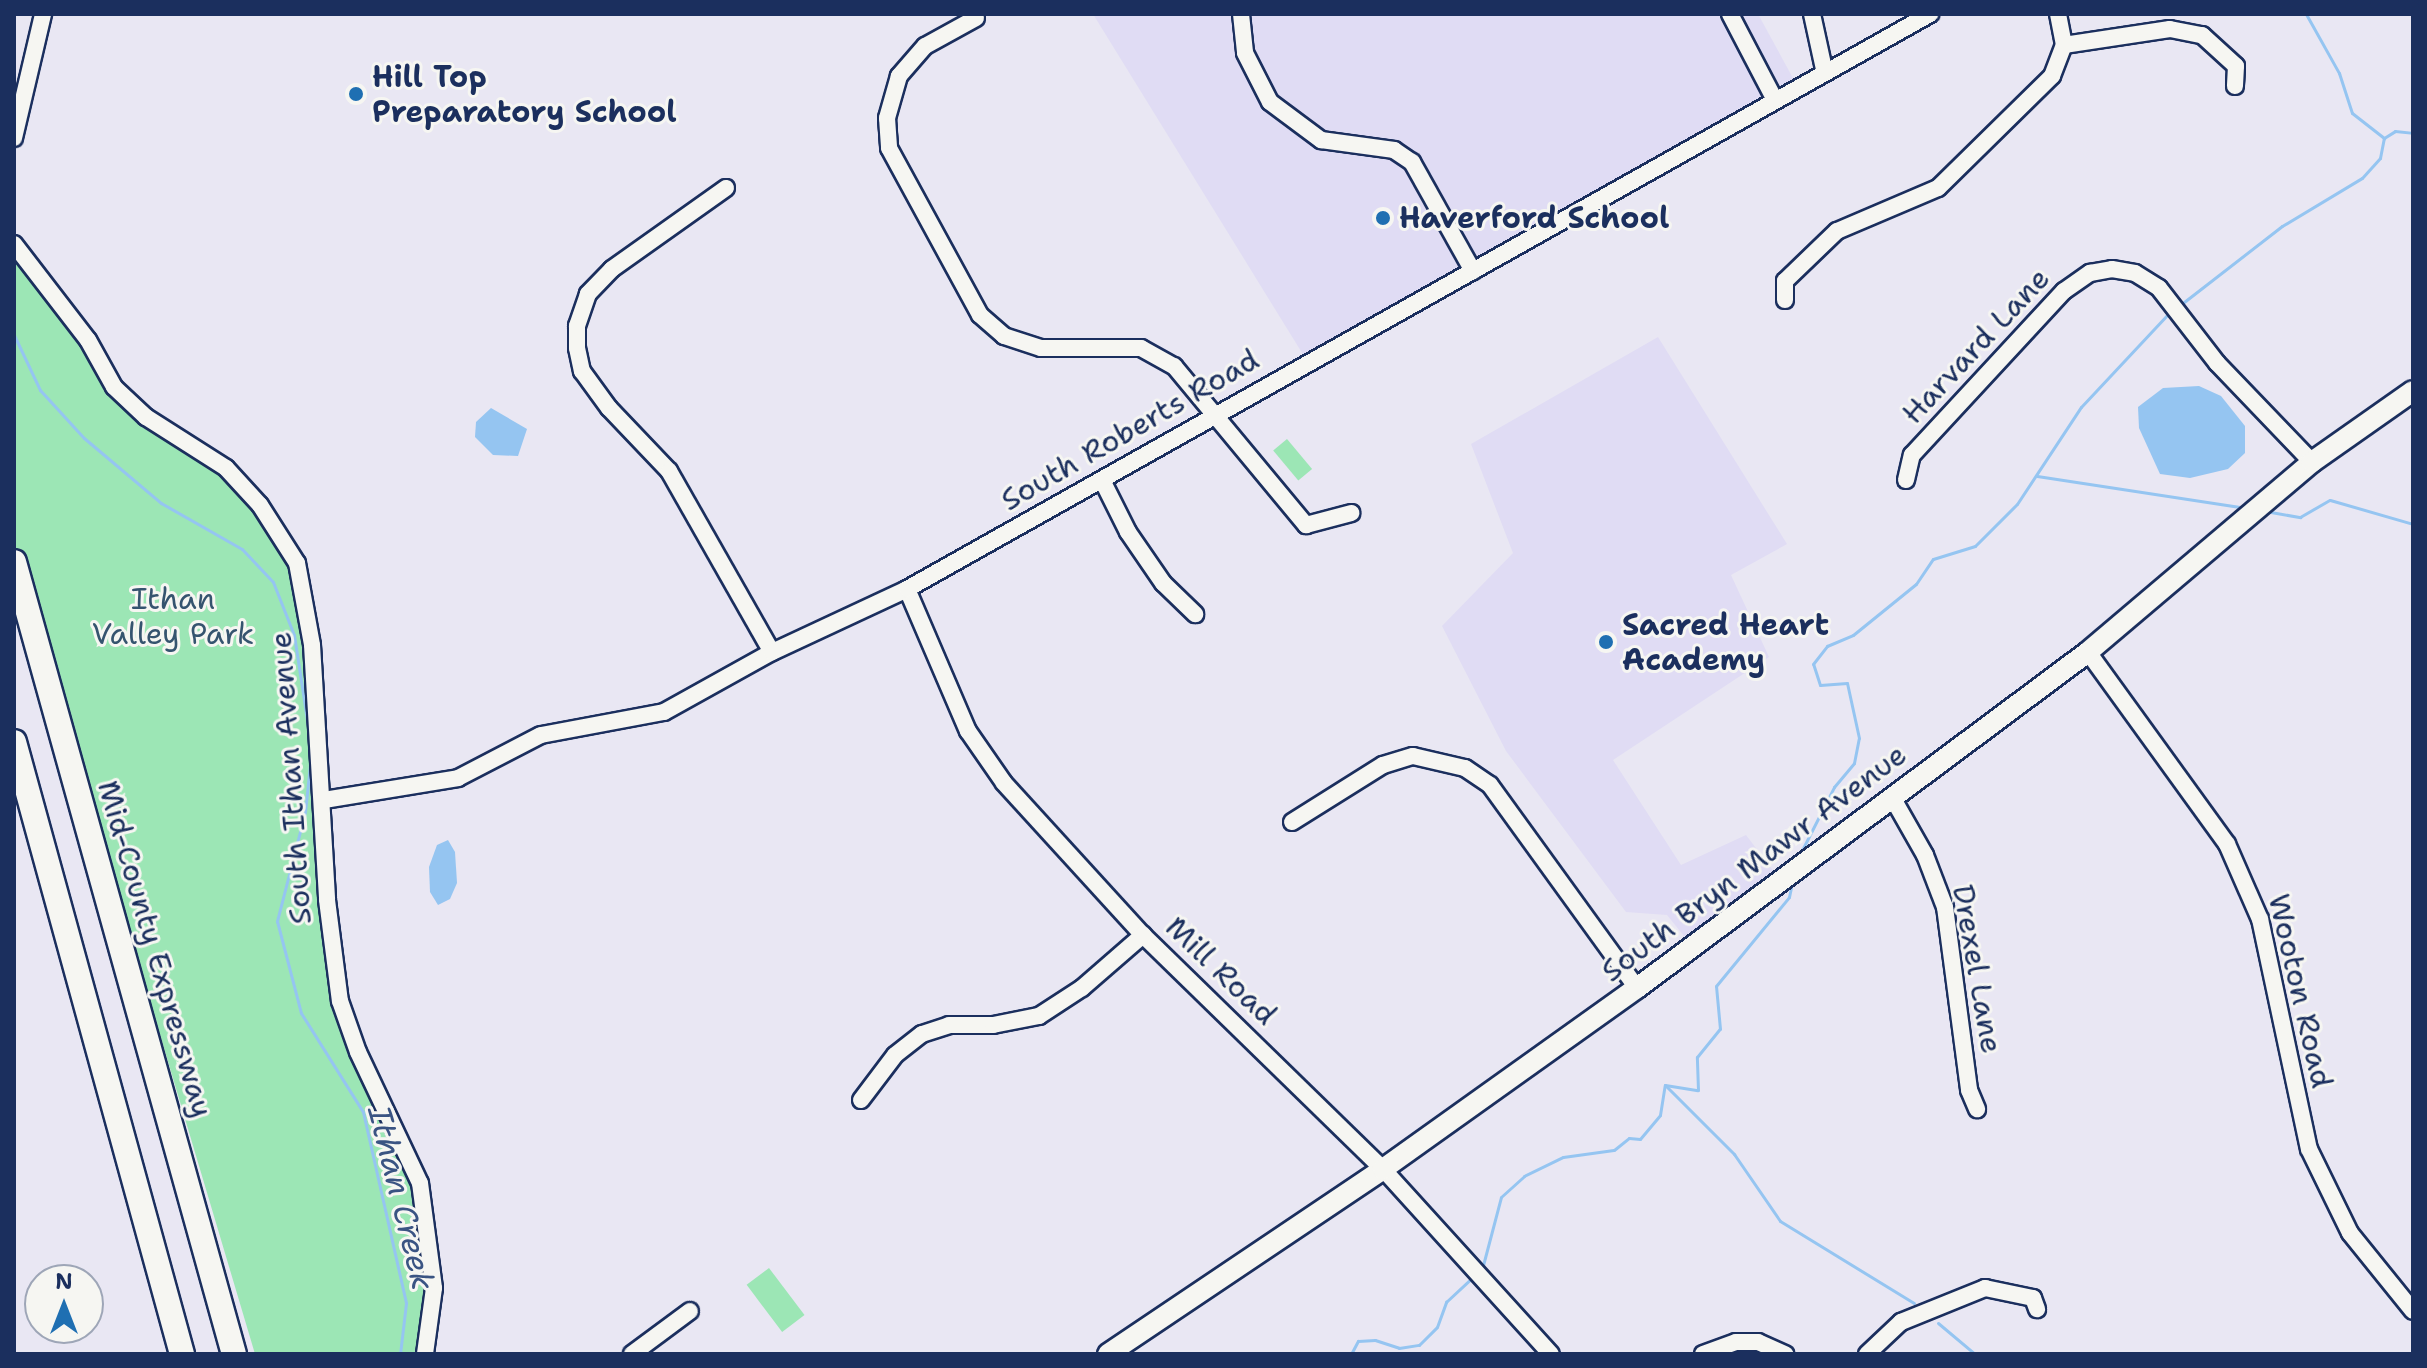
<!DOCTYPE html>
<style>
body{margin:0}
#map{position:relative;width:2427px;height:1368px;overflow:hidden;background:#e9e7f3;font-family:"Shantell Sans",sans-serif}
div>[style]{position:absolute}
.built>*{inset:0;background:#e0dcf4}
.green>*{inset:0;background:#9ce6b5;transform-origin:0 0}
.water>*{inset:0;background:#95c5f1}
.stream>*{height:3px;margin:-1.5px;padding:0 1.5px;transform-origin:1.5px;border-radius:1.5px;background:#95c5f1}
.roads{filter:drop-shadow(2px 0 #1b2f5e) drop-shadow(-2px 0 #1b2f5e) drop-shadow(0 2px #1b2f5e) drop-shadow(0 -2px #1b2f5e)}
.minor>*{height:16px;margin:-8px;padding:0 8px;transform-origin:8px;border-radius:8px;background:#f6f6f2}
.major>*{height:20px;margin:-10px;padding:0 10px;transform-origin:10px;border-radius:10px;background:#f6f6f2}
.highway>*{height:24px;margin:-12px;padding:0 12px;transform-origin:12px;border-radius:12px;background:#f6f6f2}
.dots>*{width:22px;height:22px;translate:-50% -50%;box-sizing:border-box;border:4px solid #f6f6f2;border-radius:50%}
span{translate:-50% -50%;white-space:nowrap;text-align:center;line-height:1.15;-webkit-text-stroke:6px #f6f6f2;paint-order:stroke}
.poi-label{font-size:30px;color:#1b2f5e;font-weight:700}
.left{translate:0 -50%;text-align:left}
.street-label{font-size:30px;color:#1b2f5e}
.park-label{font-size:30px;color:#35546f}
.water-label{font-size:32px;color:#3a5483;font-style:italic}
.frame{position:absolute;inset:0;border:16px solid #1b2f5e;pointer-events:none}
.north{position:absolute;left:24px;top:1264px;width:80px;height:80px;box-sizing:border-box;background:#f6f6f2;border:2px solid #9ea6b7;border-radius:50%;rotate:0deg;font-size:22px;font-weight:700;line-height:32px;text-align:center;color:#1b2f5e}
.north::after{content:'';display:block;margin:auto;width:28px;height:36px;background:#1f6fb2;clip-path:polygon(50% 0,100% 100%,50% 72%,0 100%)}
</style>
<div id="map">
<div class="built">
<i style="clip-path:polygon(1093px 14px,1758px 14px,1794px 80px,1304px 356px)"></i>
<i style="clip-path:polygon(1658px 337px,1787px 544px,1731px 575px,1769px 657px,1613px 760px,1681px 865px,1746px 835px,1775px 873px,1688px 941px,1667px 915px,1626px 912px,1506px 751px,1442px 626px,1513px 553px,1471px 444px)"></i>
</div>
<div class="green">
<i style="clip-path:polygon(14px 244px,114px 387px,226px 468px,297px 563px,340px 1000px,420px 1183px,430px 1243px,425px 1354px,255px 1354px,14px 544px)"></i>
<i style="left:1287px;top:439px;width:39px;height:18px;rotate:50deg"></i>
<i style="left:769px;top:1268px;width:59px;height:28px;rotate:53deg"></i>
</div>
<div class="water">
<i style="clip-path:polygon(2199px 386px,2221px 396px,2245px 426px,2245px 453px,2228px 469px,2190px 478px,2160px 474px,2139px 428px,2138px 407px,2163px 388px)"></i>
<i style="clip-path:polygon(491px 408px,527px 429px,518px 456px,493px 455px,475px 437px,476px 422px)"></i>
<i style="clip-path:polygon(448px 840px,455px 852px,457px 883px,450px 899px,438px 905px,430px 892px,429px 867px,437px 845px)"></i>
</div>
<div class="stream">
<i style="left:2306px;top:14px;width:68px;rotate:60.8deg"></i>
<i style="left:2339px;top:73px;width:42px;rotate:72deg"></i>
<i style="left:2352px;top:113px;width:41px;rotate:38deg"></i>
<i style="left:2184px;top:302px;width:124px;rotate:-37.8deg"></i>
<i style="left:2282px;top:226px;width:93px;rotate:-31deg"></i>
<i style="left:2362px;top:178px;width:27px;rotate:-48deg"></i>
<i style="left:2380px;top:158px;width:20px;rotate:-79deg"></i>
<i style="left:2384px;top:138px;width:13px;rotate:-32deg"></i>
<i style="left:2395px;top:131px;width:18px;rotate:6deg"></i>
<i style="left:14px;top:335px;width:61px;rotate:64.7deg"></i>
<i style="left:40px;top:390px;width:65px;rotate:47.5deg"></i>
<i style="left:84px;top:438px;width:101px;rotate:40.2deg"></i>
<i style="left:161px;top:503px;width:93px;rotate:29.6deg"></i>
<i style="left:242px;top:549px;width:45px;rotate:46.8deg"></i>
<i style="left:273px;top:582px;width:57px;rotate:68.4deg"></i>
<i style="left:294px;top:635px;width:106px;rotate:81.3deg"></i>
<i style="left:2037px;top:476px;width:205px;rotate:8.7deg"></i>
<i style="left:2265px;top:511px;width:36px;rotate:10deg"></i>
<i style="left:2300px;top:517px;width:34px;rotate:-30deg"></i>
<i style="left:2330px;top:500px;width:86px;rotate:16.1deg"></i>
<i style="left:311px;top:755px;width:57px;rotate:96deg"></i>
<i style="left:305px;top:812px;width:113px;rotate:104.4deg"></i>
<i style="left:277px;top:921px;width:95px;rotate:75.4deg"></i>
<i style="left:301px;top:1013px;width:117px;rotate:57.9deg"></i>
<i style="left:363px;top:1112px;width:196px;rotate:77.3deg"></i>
<i style="left:406px;top:1303px;width:51px;rotate:96.7deg"></i>
<i style="left:1797px;top:860px;width:82px;rotate:-63.1deg"></i>
<i style="left:1834px;top:787px;width:31px;rotate:-50deg"></i>
<i style="left:1854px;top:763px;width:25px;rotate:-79deg"></i>
<i style="left:1859px;top:738px;width:56px;rotate:-102.3deg"></i>
<i style="left:1847px;top:683px;width:27px;rotate:176deg"></i>
<i style="left:1820px;top:685px;width:22px;rotate:-108deg"></i>
<i style="left:1813px;top:664px;width:23px;rotate:-52deg"></i>
<i style="left:1827px;top:646px;width:28px;rotate:-23deg"></i>
<i style="left:1853px;top:635px;width:81px;rotate:-39deg"></i>
<i style="left:1916px;top:584px;width:30px;rotate:-56deg"></i>
<i style="left:1933px;top:559px;width:44px;rotate:-17.2deg"></i>
<i style="left:1975px;top:546px;width:59px;rotate:-45deg"></i>
<i style="left:2017px;top:504px;width:116px;rotate:-56.6deg"></i>
<i style="left:2081px;top:407px;width:126px;rotate:-46.9deg"></i>
<i style="left:1665px;top:1085px;width:33px;rotate:9deg"></i>
<i style="left:1698px;top:1090px;width:33px;rotate:-92deg"></i>
<i style="left:1697px;top:1057px;width:36px;rotate:-51deg"></i>
<i style="left:1720px;top:1029px;width:43px;rotate:-95.3deg"></i>
<i style="left:1716px;top:986px;width:115px;rotate:-50.6deg"></i>
<i style="left:1789px;top:897px;width:14px;rotate:-78deg"></i>
<i style="left:1665px;top:1085px;width:98px;rotate:45deg"></i>
<i style="left:1734px;top:1154px;width:81px;rotate:55.5deg"></i>
<i style="left:1780px;top:1221px;width:157px;rotate:31.5deg"></i>
<i style="left:1482px;top:1269px;width:74px;rotate:-75.2deg"></i>
<i style="left:1501px;top:1197px;width:31px;rotate:-42deg"></i>
<i style="left:1524px;top:1176px;width:43px;rotate:-26deg"></i>
<i style="left:1563px;top:1157px;width:51px;rotate:-7.8deg"></i>
<i style="left:1614px;top:1150px;width:19px;rotate:-39deg"></i>
<i style="left:1629px;top:1138px;width:11px;rotate:5deg"></i>
<i style="left:1640px;top:1139px;width:31px;rotate:-50deg"></i>
<i style="left:1660px;top:1115px;width:30px;rotate:-81deg"></i>
<i style="left:1938px;top:1323px;width:48px;rotate:40deg"></i>
<i style="left:1351px;top:1354px;width:15px;rotate:-62deg"></i>
<i style="left:1358px;top:1341px;width:17px;rotate:-3deg"></i>
<i style="left:1375px;top:1340px;width:25px;rotate:18deg"></i>
<i style="left:1399px;top:1348px;width:20px;rotate:-9deg"></i>
<i style="left:1419px;top:1345px;width:25px;rotate:-45deg"></i>
<i style="left:1437px;top:1327px;width:27px;rotate:-70deg"></i>
<i style="left:1446px;top:1302px;width:38px;rotate:-43deg"></i>
</div>
<div class="roads">
<div class="minor">
<i style="left:1241px;top:14px;width:39px;rotate:84deg"></i>
<i style="left:1245px;top:53px;width:55px;rotate:63deg"></i>
<i style="left:1270px;top:102px;width:64px;rotate:36.7deg"></i>
<i style="left:1321px;top:140px;width:74px;rotate:7.8deg"></i>
<i style="left:1394px;top:150px;width:22px;rotate:34deg"></i>
<i style="left:1412px;top:162px;width:125px;rotate:60.8deg"></i>
<i style="left:1730px;top:14px;width:95px;rotate:62.4deg"></i>
<i style="left:1812px;top:14px;width:56px;rotate:77.7deg"></i>
<i style="left:976px;top:18px;width:58px;rotate:151.2deg"></i>
<i style="left:925px;top:46px;width:40px;rotate:131deg"></i>
<i style="left:899px;top:76px;width:44px;rotate:105.9deg"></i>
<i style="left:887px;top:118px;width:30px;rotate:86deg"></i>
<i style="left:889px;top:148px;width:190px;rotate:61.4deg"></i>
<i style="left:980px;top:315px;width:32px;rotate:41deg"></i>
<i style="left:1004px;top:336px;width:39px;rotate:18deg"></i>
<i style="left:1041px;top:348px;width:100px"></i>
<i style="left:1141px;top:348px;width:38px;rotate:29deg"></i>
<i style="left:1174px;top:366px;width:207px;rotate:50.3deg"></i>
<i style="left:1306px;top:525px;width:47px;rotate:-14.9deg"></i>
<i style="left:2064px;top:45px;width:107px;rotate:-8.6deg"></i>
<i style="left:2170px;top:29px;width:33px;rotate:11deg"></i>
<i style="left:2202px;top:35px;width:46px;rotate:42.4deg"></i>
<i style="left:2236px;top:66px;width:20px;rotate:93deg"></i>
<i style="left:14px;top:138px;width:127px;rotate:-76.8deg"></i>
<i style="left:726px;top:188px;width:140px;rotate:144.6deg"></i>
<i style="left:612px;top:269px;width:35px;rotate:134deg"></i>
<i style="left:588px;top:294px;width:34px;rotate:109deg"></i>
<i style="left:577px;top:326px;width:22px;rotate:90deg"></i>
<i style="left:577px;top:348px;width:24px;rotate:78deg"></i>
<i style="left:582px;top:371px;width:46px;rotate:53.9deg"></i>
<i style="left:609px;top:408px;width:87px;rotate:46.4deg"></i>
<i style="left:669px;top:471px;width:208px;rotate:60.4deg"></i>
<i style="left:14px;top:244px;width:121px;rotate:52.4deg"></i>
<i style="left:88px;top:340px;width:54px;rotate:61deg"></i>
<i style="left:114px;top:387px;width:44px;rotate:43.2deg"></i>
<i style="left:146px;top:417px;width:95px;rotate:32.5deg"></i>
<i style="left:226px;top:468px;width:50px;rotate:47.4deg"></i>
<i style="left:260px;top:505px;width:69px;rotate:57.5deg"></i>
<i style="left:297px;top:563px;width:83px;rotate:79.6deg"></i>
<i style="left:312px;top:645px;width:255px;rotate:86.6deg"></i>
<i style="left:327px;top:900px;width:102px;rotate:82.7deg"></i>
<i style="left:340px;top:1001px;width:54px;rotate:70.6deg"></i>
<i style="left:358px;top:1052px;width:145px;rotate:64.7deg"></i>
<i style="left:420px;top:1183px;width:106px;rotate:82.4deg"></i>
<i style="left:434px;top:1288px;width:67px;rotate:97.8deg"></i>
<i style="left:1785px;top:300px;width:19px;rotate:-90deg"></i>
<i style="left:1785px;top:281px;width:72px;rotate:-43.9deg"></i>
<i style="left:1837px;top:231px;width:110px;rotate:-23.1deg"></i>
<i style="left:1938px;top:188px;width:160px;rotate:-44.5deg"></i>
<i style="left:2052px;top:76px;width:33px;rotate:-69deg"></i>
<i style="left:2064px;top:45px;width:32px;rotate:-101deg"></i>
<i style="left:1102px;top:480px;width:58px;rotate:63.4deg"></i>
<i style="left:1128px;top:532px;width:62px;rotate:55.5deg"></i>
<i style="left:1163px;top:583px;width:45px;rotate:44.1deg"></i>
<i style="left:1906px;top:480px;width:26px;rotate:-77deg"></i>
<i style="left:1912px;top:455px;width:224px;rotate:-47.2deg"></i>
<i style="left:2064px;top:291px;width:32px;rotate:-35deg"></i>
<i style="left:2090px;top:273px;width:22px;rotate:-10deg"></i>
<i style="left:2112px;top:269px;width:23px;rotate:10deg"></i>
<i style="left:2135px;top:273px;width:28px;rotate:32deg"></i>
<i style="left:2159px;top:288px;width:95px;rotate:52.3deg"></i>
<i style="left:2217px;top:363px;width:137px;rotate:46.2deg"></i>
<i style="left:907px;top:589px;width:155px;rotate:66.8deg"></i>
<i style="left:968px;top:731px;width:63px;rotate:55.3deg"></i>
<i style="left:1004px;top:783px;width:206px;rotate:47.6deg"></i>
<i style="left:1143px;top:935px;width:335px;rotate:44.3deg"></i>
<i style="left:1383px;top:1169px;width:250px;rotate:47.8deg"></i>
<i style="left:2088px;top:652px;width:237px;rotate:54.1deg"></i>
<i style="left:2227px;top:844px;width:82px;rotate:66.3deg"></i>
<i style="left:2260px;top:919px;width:235px;rotate:78deg"></i>
<i style="left:2309px;top:1149px;width:93px;rotate:64deg"></i>
<i style="left:2350px;top:1233px;width:100px;rotate:51.1deg"></i>
<i style="left:1892px;top:797px;width:67px;rotate:60.4deg"></i>
<i style="left:1925px;top:855px;width:56px;rotate:69deg"></i>
<i style="left:1945px;top:907px;width:185px;rotate:82.5deg"></i>
<i style="left:1969px;top:1090px;width:21px;rotate:67deg"></i>
<i style="left:324px;top:800px;width:136px;rotate:-9.3deg"></i>
<i style="left:458px;top:778px;width:93px;rotate:-27.4deg"></i>
<i style="left:541px;top:735px;width:125px;rotate:-10.6deg"></i>
<i style="left:664px;top:712px;width:124px;rotate:-29.1deg"></i>
<i style="left:772px;top:652px;width:149px;rotate:-25deg"></i>
<i style="left:907px;top:589px;width:1174px;rotate:-29.34deg"></i>
<i style="left:1292px;top:822px;width:107px;rotate:-32.1deg"></i>
<i style="left:1383px;top:765px;width:31px;rotate:-17deg"></i>
<i style="left:1413px;top:756px;width:53px;rotate:13deg"></i>
<i style="left:1465px;top:768px;width:30px;rotate:34deg"></i>
<i style="left:1490px;top:785px;width:251px;rotate:54.1deg"></i>
<i style="left:861px;top:1100px;width:56px;rotate:-52.9deg"></i>
<i style="left:895px;top:1055px;width:34px;rotate:-38deg"></i>
<i style="left:922px;top:1034px;width:28px;rotate:-18deg"></i>
<i style="left:949px;top:1025px;width:44px"></i>
<i style="left:993px;top:1025px;width:47px;rotate:-11.1deg"></i>
<i style="left:1039px;top:1016px;width:51px;rotate:-33.1deg"></i>
<i style="left:1082px;top:988px;width:81px;rotate:-41deg"></i>
<i style="left:632px;top:1354px;width:72px;rotate:-36.6deg"></i>
<i style="left:1703px;top:1354px;width:35px;rotate:-20deg"></i>
<i style="left:1736px;top:1342px;width:22px"></i>
<i style="left:1758px;top:1342px;width:30px;rotate:24deg"></i>
<i style="left:1867px;top:1354px;width:47px;rotate:-43.3deg"></i>
<i style="left:1901px;top:1322px;width:91px;rotate:-22deg"></i>
<i style="left:1985px;top:1288px;width:49px;rotate:11.8deg"></i>
<i style="left:2033px;top:1298px;width:12px;rotate:70deg"></i>
</div>
<div class="major">
<i style="left:1108px;top:1354px;width:331px;rotate:-33.9deg"></i>
<i style="left:1383px;top:1169px;width:312px;rotate:-35.5deg"></i>
<i style="left:1637px;top:988px;width:562px;rotate:-36.69deg"></i>
<i style="left:2088px;top:652px;width:294px;rotate:-40.3deg"></i>
<i style="left:2312px;top:462px;width:123px;rotate:-35.1deg"></i>
</div>
<div class="highway">
<i style="left:14px;top:562px;width:822px;rotate:74.48deg"></i>
<i style="left:14px;top:742px;width:635px;rotate:74.65deg"></i>
</div>
</div>
<div class="dots">
<i style="left:356px;top:94px;background:#1f6fb2"></i>
<i style="left:1383px;top:218px;background:#1f6fb2"></i>
<i style="left:1606px;top:642px;background:#1f6fb2"></i>
</div>
<div class="poi-label">
<span class="left" style="left:372px;top:94px">Hill Top<br>Preparatory School</span>
<span class="left" style="left:1399px;top:218px">Haverford School</span>
<span class="left" style="left:1622px;top:642px">Sacred Heart<br>Academy</span>
</div>
<div class="street-label">
<span style="left:1976px;top:346px;rotate:-47deg">Harvard Lane</span>
<span style="left:1130px;top:430px;rotate:-30deg">South Roberts Road</span>
<span style="left:291px;top:778px;rotate:-94deg">South Ithan Avenue</span>
<span style="left:1754px;top:863px;rotate:-37deg">South Bryn Mawr Avenue</span>
<span style="left:155px;top:949px;rotate:74deg">Mid-County Expressway</span>
<span style="left:1977px;top:969px;rotate:80deg">Drexel Lane</span>
<span style="left:1221px;top:971px;rotate:44deg">Mill Road</span>
<span style="left:2300px;top:991px;rotate:77deg">Wooton Road</span>
</div>
<div class="park-label">
<span style="left:173px;top:616px">Ithan<br>Valley Park</span>
</div>
<div class="water-label">
<span style="left:401px;top:1198px;rotate:76deg">Ithan Creek</span>
</div>
<div class="frame"></div>
<div class="north">N</div>
</div>
